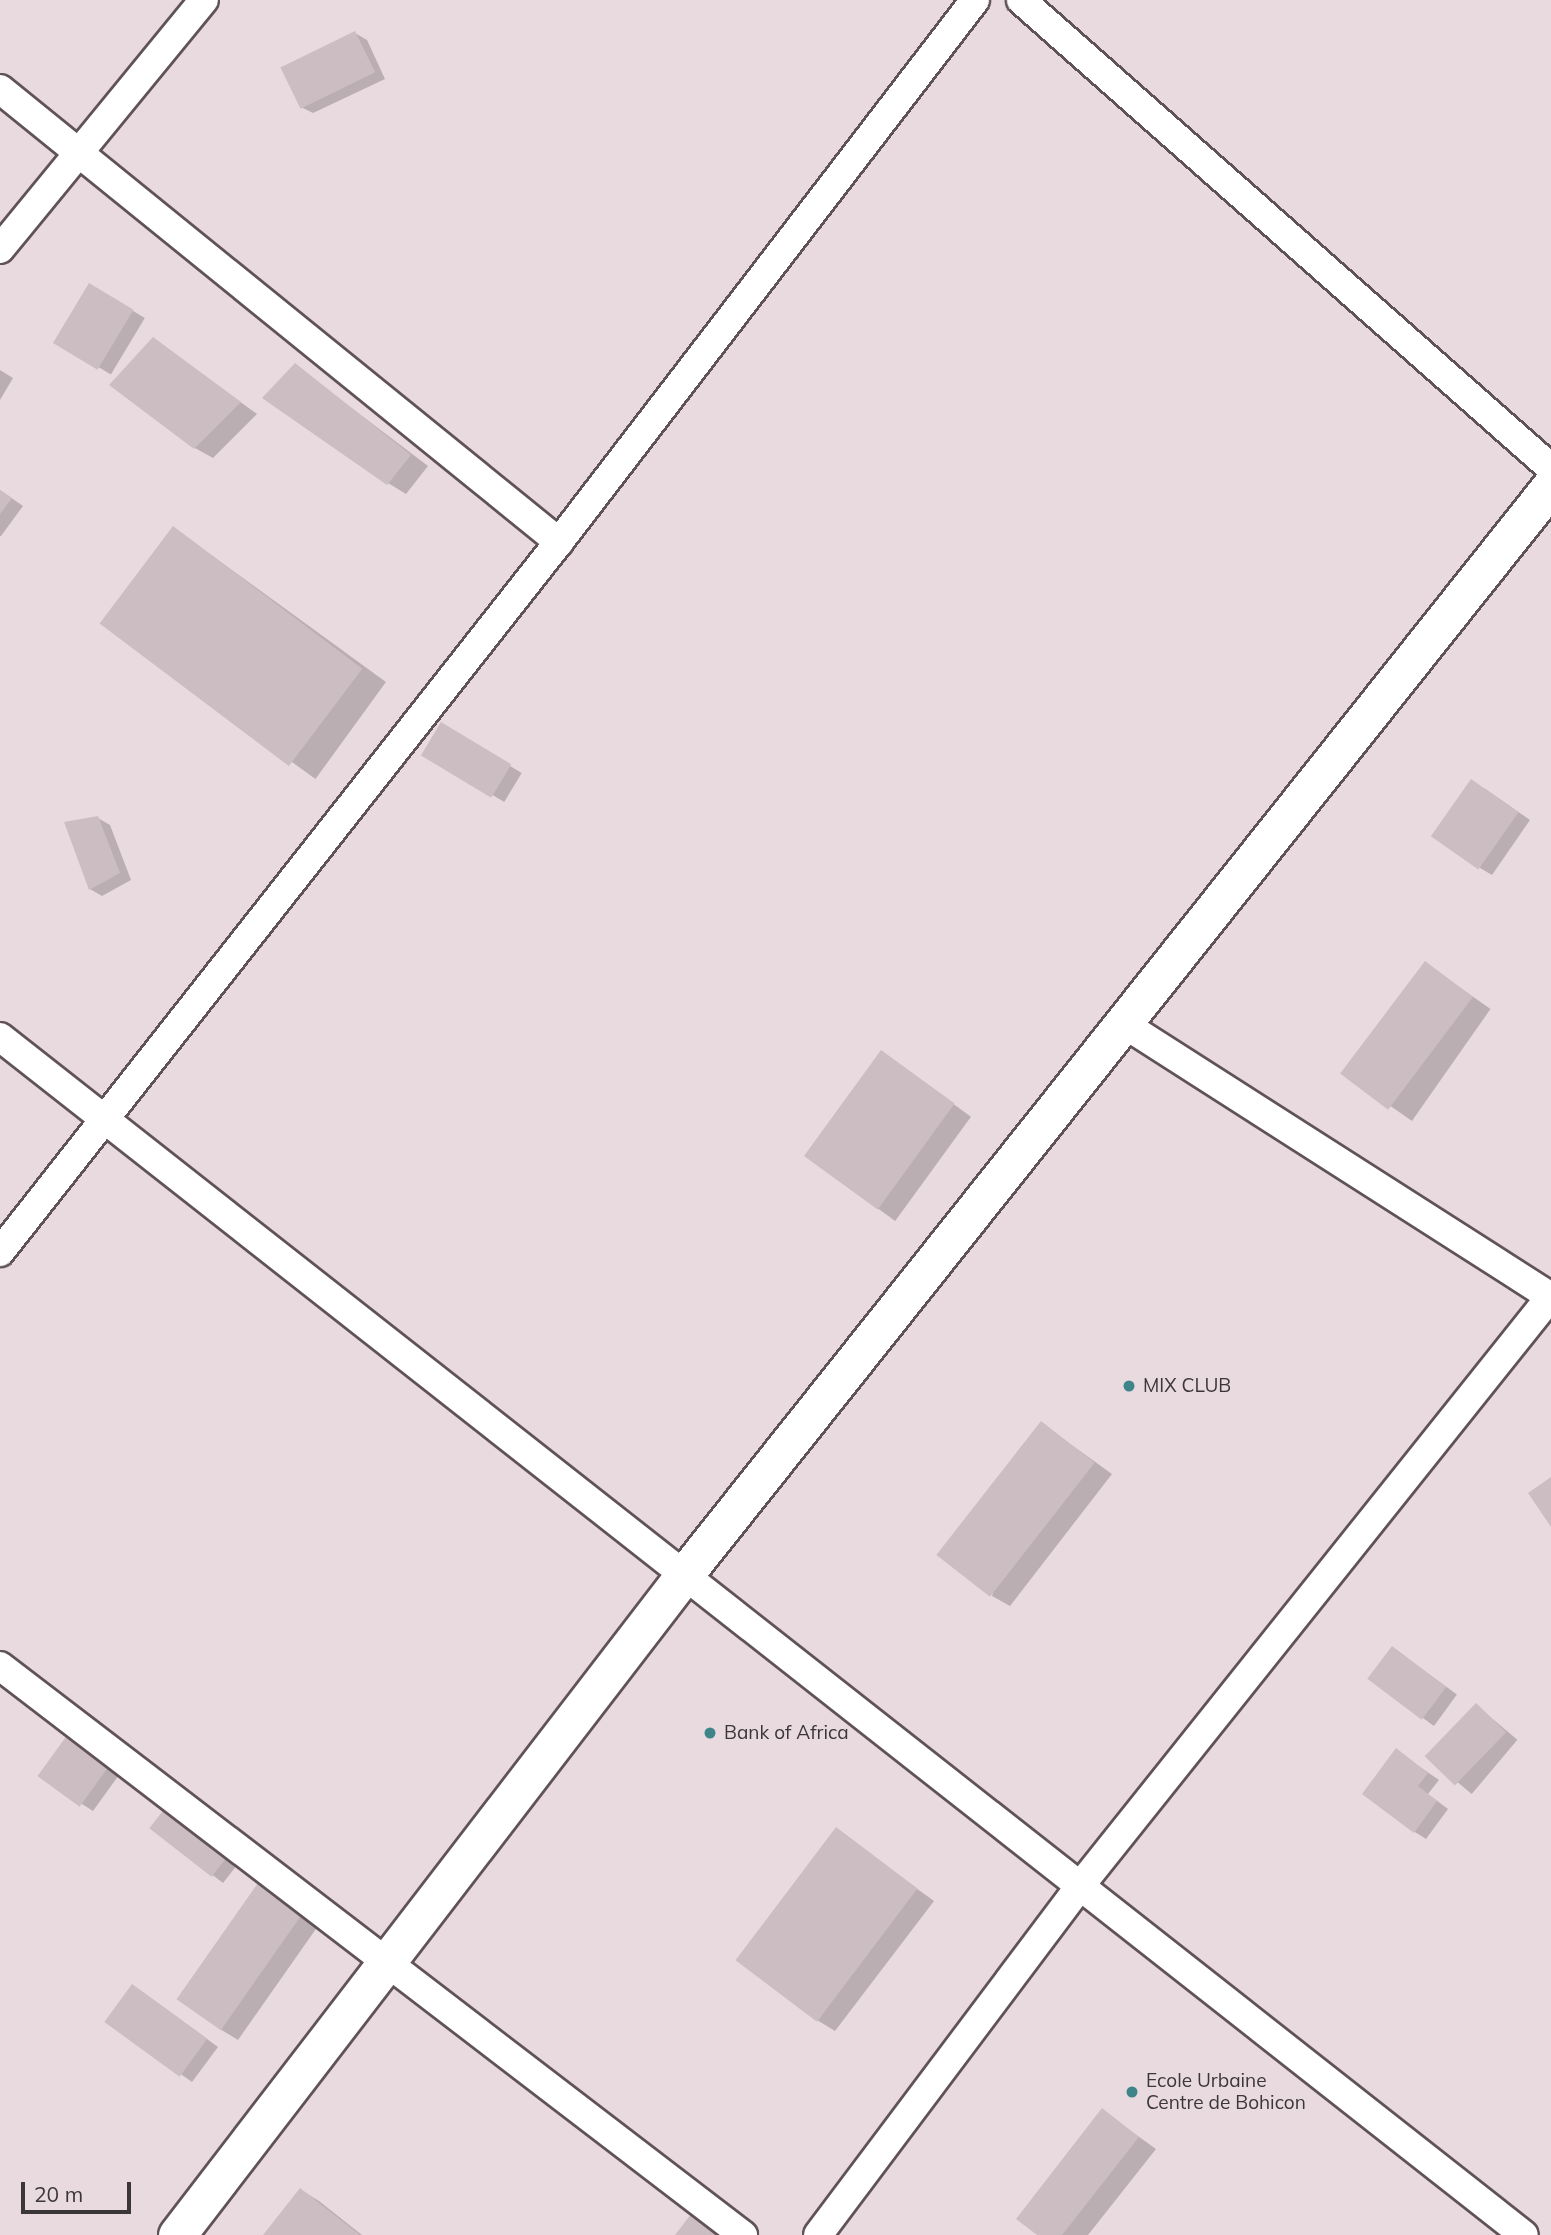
<!DOCTYPE html>
<style>
body{margin:0}
#map{position:relative;width:1551px;height:2235px;overflow:hidden;background:#e9dae0;font-family:Mulish,sans-serif}
div>[style]{position:absolute}
.shadow>*{inset:0;background:#0003;transform-origin:0 0}
.building>*{inset:0;background:#ccbdc3;transform-origin:0 0}
.roads{filter:drop-shadow(2px 0 #605358) drop-shadow(-2px 0 #605358) drop-shadow(0 2px #605358) drop-shadow(0 -2px #605358)}
.minor>*{height:28px;margin:-14px;padding:0 14px;transform-origin:14px;border-radius:14px;background:#fff}
.tertiary>*{height:37px;margin:-18.5px;padding:0 18.5px;transform-origin:18.5px;border-radius:18.5px;background:#fff}
.dots>*{width:19px;height:19px;translate:-50% -50%;box-sizing:border-box;border:4px solid #e9dae0;border-radius:50%}
span{translate:-50% -50%;white-space:nowrap;text-align:center;line-height:1.15;-webkit-text-stroke:5px #e9dae0;paint-order:stroke}
.poi-label{font-size:19px;color:#3b3638}
.left{translate:0 -50%;text-align:left}
.scale{position:absolute;left:21px;top:2182px;width:110px;height:32px;box-sizing:border-box;border:4px solid #3b3638;border-top:0;padding-left:9px;font-size:21px;line-height:24px;white-space:nowrap;color:#3b3638;-webkit-text-stroke:5px #e9dae0;paint-order:stroke}
</style>
<div id="map">
<div class="shadow">
<i style="clip-path:polygon(355px 33px,367px 40px,385px 79px,313px 113px,301px 107px)"></i>
<i style="left:90px;top:285px;width:64px;height:66px;rotate:31deg"></i>
<i style="clip-path:polygon(153px 339px,257px 414px,213px 458px,195px 448px)"></i>
<i style="clip-path:polygon(295px 365px,428px 466px,406px 494px,388px 483px)"></i>
<i style="clip-path:polygon(0 370px,13px 378px,0 400px)"></i>
<i style="clip-path:polygon(0 490px,23px 506px,1px 536px,0 536px)"></i>
<i style="left:174px;top:528px;width:262px;height:120px;rotate:36deg"></i>
<i style="left:442px;top:725px;width:93px;height:34px;rotate:31deg"></i>
<i style="clip-path:polygon(1484px 788px,1530px 820px,1492px 875px,1480px 868px)"></i>
<i style="clip-path:polygon(98px 818px,110px 825px,131px 880px,102px 896px,90px 889px)"></i>
<i style="left:1425px;top:963px;width:80px;height:137px;rotate:35deg"></i>
<i style="left:882px;top:1052px;width:110px;height:129px;rotate:36deg"></i>
<i style="clip-path:polygon(1041px 1423px,1112px 1474px,1010px 1606px,992px 1596px)"></i>
<i style="left:1393px;top:1648px;width:79px;height:39px;rotate:36deg"></i>
<i style="left:1476px;top:1705px;width:54px;height:71px;rotate:40deg"></i>
<i style="clip-path:polygon(71px 1732px,124px 1768px,93px 1811px,82px 1804px)"></i>
<i style="clip-path:polygon(1397px 1751px,1439px 1780px,1428px 1794px,1448px 1809px,1426px 1839px,1415px 1832px)"></i>
<i style="clip-path:polygon(151px 1828px,241px 1860px,223px 1883px)"></i>
<i style="clip-path:polygon(836px 1830px,934px 1901px,835px 2031px,817px 2020px)"></i>
<i style="clip-path:polygon(259px 1886px,318px 1926px,238px 2040px,220px 2029px)"></i>
<i style="clip-path:polygon(144px 1993px,218px 2047px,192px 2082px,107px 2022px)"></i>
<i style="clip-path:polygon(1103px 2111px,1156px 2149px,1088px 2235px,1040px 2235px)"></i>
<i style="clip-path:polygon(301px 2190px,319px 2201px,362px 2235px,265px 2235px)"></i>
</div>
<div class="building">
<i style="left:355px;top:31px;width:46px;height:83px;rotate:64deg"></i>
<i style="left:89px;top:283px;width:52px;height:70px;rotate:31deg"></i>
<i style="clip-path:polygon(153px 337px,241px 402px,194px 449px,109px 385px)"></i>
<i style="clip-path:polygon(295px 363px,411px 455px,387px 485px,262px 398px)"></i>
<i style="clip-path:polygon(0 490px,12px 498px,0 514px)"></i>
<i style="left:173px;top:526px;width:237px;height:122px;rotate:37deg"></i>
<i style="left:441px;top:722px;width:82px;height:39px;rotate:31deg"></i>
<i style="left:1471px;top:779px;width:58px;height:70px;rotate:35deg"></i>
<i style="clip-path:polygon(98px 816px,120px 873px,89px 890px,64px 822px)"></i>
<i style="left:1425px;top:961px;width:60px;height:141px;rotate:37deg"></i>
<i style="left:881px;top:1050px;width:91px;height:131px;rotate:36deg"></i>
<i style="left:1041px;top:1421px;width:68px;height:170px;rotate:38deg"></i>
<i style="clip-path:polygon(1551px 1477px,1551px 1527px,1528px 1493px)"></i>
<i style="left:1392px;top:1646px;width:68px;height:41px;rotate:37deg"></i>
<i style="left:1476px;top:1703px;width:42px;height:74px;rotate:44deg"></i>
<i style="left:71px;top:1730px;width:52px;height:57px;rotate:36deg"></i>
<i style="clip-path:polygon(1396px 1748px,1428px 1773px,1418px 1786px,1437px 1801px,1414px 1833px,1362px 1794px)"></i>
<i style="left:169px;top:1803px;width:79px;height:32px;rotate:38deg"></i>
<i style="left:836px;top:1827px;width:102px;height:167px;rotate:37deg"></i>
<i style="left:258px;top:1883px;width:54px;height:142px;rotate:35deg"></i>
<i style="left:132px;top:1984px;width:93px;height:47px;rotate:36deg"></i>
<i style="clip-path:polygon(1102px 2108px,1139px 2137px,1062px 2235px,1037px 2235px,1016px 2219px)"></i>
<i style="clip-path:polygon(300px 2188px,360px 2235px,263px 2235px)"></i>
<i style="clip-path:polygon(691px 2214px,720px 2235px,675px 2235px)"></i>
</div>
<div class="roads">
<div class="minor">
<i style="left:1021px;top:0;width:707px;rotate:41.45deg"></i>
<i style="left:0;top:89px;width:720px;rotate:39.02deg"></i>
<i style="left:0;top:249px;width:322px;rotate:-50.7deg"></i>
<i style="left:1124px;top:1024px;width:507px;rotate:32.59deg"></i>
<i style="left:0;top:1037px;width:1938px;rotate:38.17deg"></i>
<i style="left:0;top:1252px;width:904px;rotate:-51.79deg"></i>
<i style="left:559px;top:542px;width:683px;rotate:-52.49deg"></i>
<i style="left:0;top:1666px;width:936px;rotate:37.45deg"></i>
<i style="left:818px;top:2235px;width:436px;rotate:-53.1deg"></i>
<i style="left:1080px;top:1886px;width:755px;rotate:-51.4deg"></i>
</div>
<div class="tertiary">
<i style="left:177px;top:2235px;width:832px;rotate:-52.47deg"></i>
<i style="left:684px;top:1575px;width:1392px;rotate:-51.48deg"></i>
</div>
</div>
<div class="dots">
<i style="left:1129px;top:1386px;background:#3d8588"></i>
<i style="left:710px;top:1733px;background:#3d8588"></i>
<i style="left:1132px;top:2092px;background:#3d8588"></i>
</div>
<div class="poi-label">
<span class="left" style="left:1143px;top:1386px">MIX CLUB</span>
<span class="left" style="left:724px;top:1733px">Bank of Africa</span>
<span class="left" style="left:1146px;top:2092px">Ecole Urbaine<br>Centre de Bohicon</span>
</div>
<div class="scale">20 m</div>
</div>
